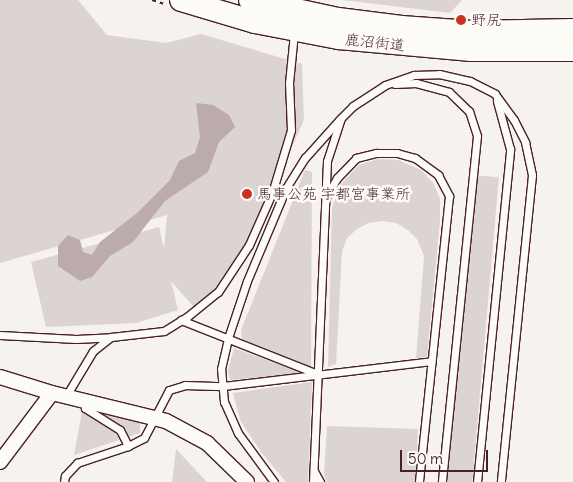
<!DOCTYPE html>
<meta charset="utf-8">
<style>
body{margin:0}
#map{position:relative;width:573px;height:482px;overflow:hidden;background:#f6f3ef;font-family:Delius,"Klee One",sans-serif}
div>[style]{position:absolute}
.green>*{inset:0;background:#dcd4d2;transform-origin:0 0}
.water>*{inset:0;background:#bbabac}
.path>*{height:2px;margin-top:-1px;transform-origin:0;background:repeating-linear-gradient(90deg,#4a1f2b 0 4px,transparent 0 8px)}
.roads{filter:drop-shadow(1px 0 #4a1f2b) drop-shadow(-1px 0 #4a1f2b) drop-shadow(0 1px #4a1f2b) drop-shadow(0 -1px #4a1f2b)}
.service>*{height:7px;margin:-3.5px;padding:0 3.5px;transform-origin:3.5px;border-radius:3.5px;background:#fdfcf7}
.minor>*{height:14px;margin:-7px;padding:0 7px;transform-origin:7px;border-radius:7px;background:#fdfcf7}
.primary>*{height:22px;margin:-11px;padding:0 11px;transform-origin:11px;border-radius:11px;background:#fdfcf7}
.dots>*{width:14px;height:14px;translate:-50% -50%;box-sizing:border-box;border:2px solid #fdfcf7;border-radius:50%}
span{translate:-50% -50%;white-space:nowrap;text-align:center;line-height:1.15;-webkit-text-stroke:5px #fdfcf7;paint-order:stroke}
.poi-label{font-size:15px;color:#4a1f2b}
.left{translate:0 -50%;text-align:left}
.street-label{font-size:15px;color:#4a1f2b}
.scale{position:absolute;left:400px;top:450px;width:88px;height:22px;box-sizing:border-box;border:2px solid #4a1f2b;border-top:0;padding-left:6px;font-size:15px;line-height:18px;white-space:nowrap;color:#4a1f2b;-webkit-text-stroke:4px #fdfcf7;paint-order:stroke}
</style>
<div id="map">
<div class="green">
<i style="clip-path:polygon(0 0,78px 0,107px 35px,166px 43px,201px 34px,302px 64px,304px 120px,239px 268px,199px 313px,171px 281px,178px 310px,136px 323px,46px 327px,31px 262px,159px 227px,164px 248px,167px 215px,0 263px)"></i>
<i style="clip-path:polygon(342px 0,462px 0,450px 13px)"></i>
<i style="clip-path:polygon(378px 159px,398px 160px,421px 170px,434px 184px,440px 199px,440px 221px,427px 357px,416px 358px,424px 256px,417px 239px,408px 230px,396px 223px,382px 221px,369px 223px,357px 229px,347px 238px,342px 252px,336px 364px,328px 367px,332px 208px,341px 184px,359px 165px)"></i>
<i style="clip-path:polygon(305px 170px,312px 172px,311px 367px,242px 339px,241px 330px)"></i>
<i style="left:474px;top:175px;width:25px;height:308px;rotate:5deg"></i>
<i style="clip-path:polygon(234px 348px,302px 373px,230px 380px,228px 370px)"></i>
<i style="clip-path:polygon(312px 382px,308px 482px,286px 482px,261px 452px,240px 420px,233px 393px)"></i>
<i style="clip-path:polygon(92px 408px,140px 419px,140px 433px,74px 455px,82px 412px)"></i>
<i style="clip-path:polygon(327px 426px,418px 429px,415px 482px,327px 482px,324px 475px)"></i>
<i style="clip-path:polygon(176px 449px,207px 482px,172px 482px)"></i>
</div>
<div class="water">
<i style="clip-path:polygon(196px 103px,213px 105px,229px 115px,235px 127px,219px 142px,208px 172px,165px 201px,133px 242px,110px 256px,92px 277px,80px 281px,58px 266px,58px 246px,68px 235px,80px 240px,83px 252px,92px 255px,100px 242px,137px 213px,170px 180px,179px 161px,195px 153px,200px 137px)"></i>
</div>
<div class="path">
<i style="left:152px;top:0;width:13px;rotate:18deg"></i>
</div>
<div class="roads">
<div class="service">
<i style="left:395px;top:84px;width:21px;rotate:-3deg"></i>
<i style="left:416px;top:83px;width:34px;rotate:15deg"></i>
<i style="left:449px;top:92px;width:28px;rotate:44deg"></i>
<i style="left:469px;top:111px;width:26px;rotate:72deg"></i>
<i style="left:477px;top:136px;width:348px;rotate:95.8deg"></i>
<i style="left:326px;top:197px;width:22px;rotate:-60deg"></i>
<i style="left:337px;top:178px;width:28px;rotate:-46deg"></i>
<i style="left:356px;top:158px;width:21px;rotate:-14deg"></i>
<i style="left:376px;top:153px;width:21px"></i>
<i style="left:397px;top:153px;width:19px;rotate:16deg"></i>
<i style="left:415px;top:158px;width:29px;rotate:36deg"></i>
<i style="left:438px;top:175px;width:24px;rotate:62deg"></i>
<i style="left:449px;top:196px;width:288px;rotate:96deg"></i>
<i style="left:181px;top:320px;width:144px;rotate:21.6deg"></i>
<i style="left:0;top:335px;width:76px;rotate:3deg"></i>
<i style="left:76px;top:339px;width:35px;rotate:-3deg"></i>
<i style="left:66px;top:396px;width:52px;rotate:-59deg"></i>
<i style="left:93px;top:351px;width:23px;rotate:-38deg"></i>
<i style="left:111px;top:337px;width:53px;rotate:-6.5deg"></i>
<i style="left:164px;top:331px;width:28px;rotate:-32deg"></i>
<i style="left:188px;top:316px;width:38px;rotate:-39deg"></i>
<i style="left:218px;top:292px;width:56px;rotate:-56.6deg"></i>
<i style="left:249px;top:245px;width:57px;rotate:-66.1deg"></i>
<i style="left:272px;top:193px;width:66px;rotate:-73.2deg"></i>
<i style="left:291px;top:130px;width:47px;rotate:-92.4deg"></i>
<i style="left:289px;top:83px;width:50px;rotate:-84.3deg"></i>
<i style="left:84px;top:401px;width:7px;rotate:82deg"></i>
<i style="left:85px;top:408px;width:41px;rotate:32.2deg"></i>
<i style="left:120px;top:430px;width:18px;rotate:63deg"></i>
<i style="left:314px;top:471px;width:13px;rotate:61deg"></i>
<i style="left:64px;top:482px;width:6px;rotate:-81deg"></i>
<i style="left:65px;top:476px;width:18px;rotate:-47deg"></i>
<i style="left:77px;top:463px;width:54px;rotate:-18.4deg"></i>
<i style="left:128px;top:446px;width:18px;rotate:-27deg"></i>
<i style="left:144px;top:438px;width:54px;rotate:-62.5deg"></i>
<i style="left:169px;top:390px;width:17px;rotate:-17deg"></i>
<i style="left:185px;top:385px;width:38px;rotate:2deg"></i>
<i style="left:223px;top:386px;width:210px;rotate:-6.8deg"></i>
<i style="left:274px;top:482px;width:61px;rotate:-126.3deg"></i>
<i style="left:238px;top:433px;width:34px;rotate:-114deg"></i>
<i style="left:224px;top:402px;width:33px;rotate:-95deg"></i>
<i style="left:221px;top:369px;width:32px;rotate:-77deg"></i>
<i style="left:228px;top:338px;width:60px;rotate:-71.6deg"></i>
<i style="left:247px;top:281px;width:101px;rotate:-67.2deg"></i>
<i style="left:286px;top:188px;width:36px;rotate:-58deg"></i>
<i style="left:305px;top:158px;width:51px;rotate:-48.2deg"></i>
<i style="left:313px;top:482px;width:321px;rotate:-87.5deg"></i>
<i style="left:327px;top:161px;width:45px;rotate:-72deg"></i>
<i style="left:341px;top:118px;width:17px;rotate:-45deg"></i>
<i style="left:353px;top:106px;width:38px;rotate:-33deg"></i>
<i style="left:385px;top:85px;width:31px;rotate:-19deg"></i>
<i style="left:414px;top:75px;width:25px;rotate:-2deg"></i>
<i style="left:439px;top:74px;width:32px;rotate:13deg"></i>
<i style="left:470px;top:81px;width:28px;rotate:27deg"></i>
<i style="left:495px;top:94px;width:32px;rotate:54deg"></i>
<i style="left:514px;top:120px;width:25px;rotate:63deg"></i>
<i style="left:525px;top:142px;width:34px;rotate:78deg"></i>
<i style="left:532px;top:175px;width:309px;rotate:95.8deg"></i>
<i style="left:477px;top:482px;width:335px;rotate:-84.3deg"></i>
<i style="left:510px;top:149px;width:50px;rotate:-105.2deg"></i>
</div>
<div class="minor">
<i style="left:0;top:377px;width:54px;rotate:17.1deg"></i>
<i style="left:52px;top:393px;width:117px;rotate:13.8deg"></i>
<i style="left:166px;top:421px;width:47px;rotate:28.2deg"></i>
<i style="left:207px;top:443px;width:56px;rotate:44.3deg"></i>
<i style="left:0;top:462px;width:86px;rotate:-53deg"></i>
</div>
<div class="primary">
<i style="left:181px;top:0;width:77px;rotate:16.6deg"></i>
<i style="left:255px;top:22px;width:86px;rotate:10.8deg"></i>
<i style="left:339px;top:38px;width:133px;rotate:5.2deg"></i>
<i style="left:471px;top:50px;width:102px"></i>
<i style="left:250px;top:0;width:90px;rotate:12.2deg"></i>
<i style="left:338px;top:19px;width:64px;rotate:7.2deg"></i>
<i style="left:401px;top:27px;width:71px;rotate:4deg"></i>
<i style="left:472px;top:32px;width:101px;rotate:-1.1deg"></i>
</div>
</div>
<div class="dots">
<i style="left:461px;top:20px;background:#c8321e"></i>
<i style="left:247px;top:194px;background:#c8321e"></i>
</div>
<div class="poi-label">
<span class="left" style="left:471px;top:20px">野尻</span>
<span class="left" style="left:257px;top:194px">馬事公苑 宇都宮事業所</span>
</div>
<div class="street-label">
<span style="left:375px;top:42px;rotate:6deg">鹿沼街道</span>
</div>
<div class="scale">50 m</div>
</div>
